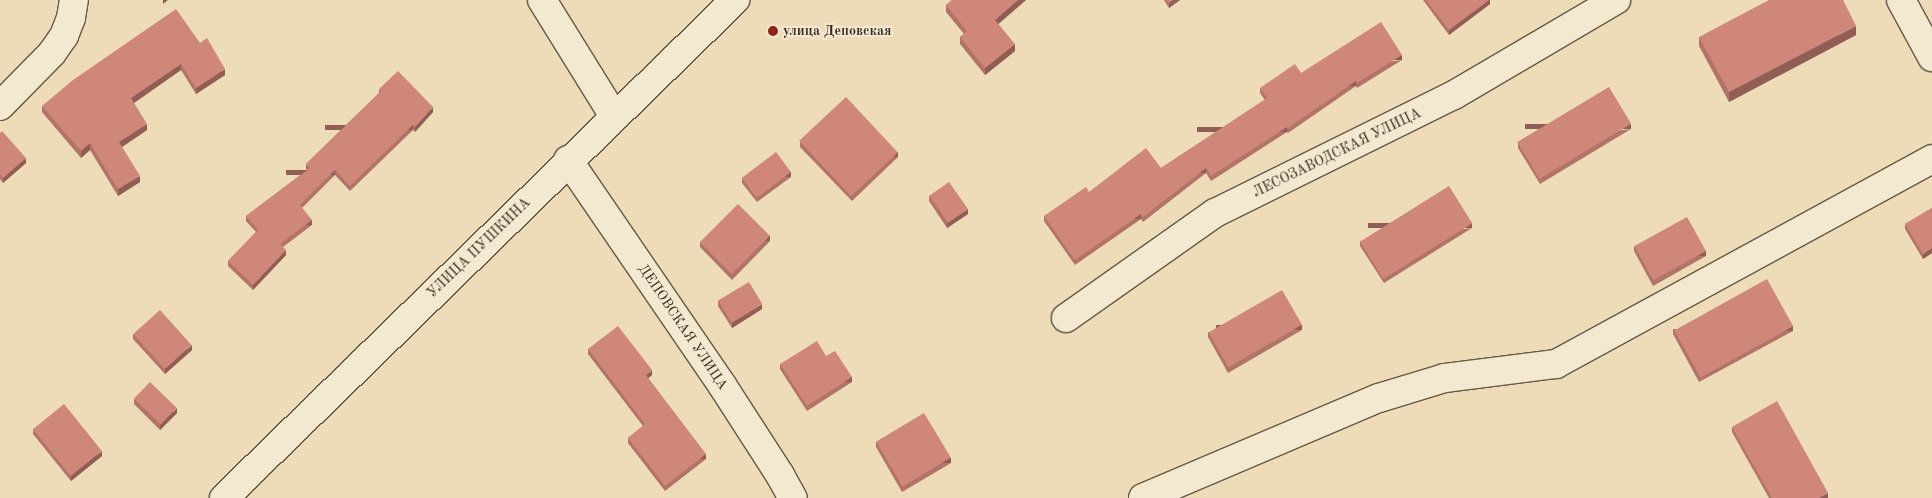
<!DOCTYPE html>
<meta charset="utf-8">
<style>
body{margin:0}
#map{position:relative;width:1932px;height:498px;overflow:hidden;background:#eddcb7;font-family:"Old Standard TT",serif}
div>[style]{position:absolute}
.roads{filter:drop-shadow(1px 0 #665947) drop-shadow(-1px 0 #665947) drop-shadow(0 1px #665947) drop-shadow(0 -1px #665947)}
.minor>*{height:28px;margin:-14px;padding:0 14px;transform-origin:14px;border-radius:14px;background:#f3e8d0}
.wall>*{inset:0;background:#b27469}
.shaded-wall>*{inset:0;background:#915e55;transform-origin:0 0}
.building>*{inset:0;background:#cf877a;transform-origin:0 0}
.dots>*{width:14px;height:14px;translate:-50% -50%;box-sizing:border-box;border:2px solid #f3e8d0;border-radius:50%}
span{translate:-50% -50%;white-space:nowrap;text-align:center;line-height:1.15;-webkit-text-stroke:4px #f3e8d0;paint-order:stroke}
.poi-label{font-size:14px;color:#392d22;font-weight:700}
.left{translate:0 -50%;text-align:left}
.street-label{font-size:14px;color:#392d22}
</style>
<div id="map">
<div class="roads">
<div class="minor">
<i style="left:542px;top:0;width:137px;rotate:58.2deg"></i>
<i style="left:1901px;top:0;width:65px;rotate:61.5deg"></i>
<i style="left:0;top:106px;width:74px;rotate:-45.5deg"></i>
<i style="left:52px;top:53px;width:21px;rotate:-55deg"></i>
<i style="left:64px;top:36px;width:19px;rotate:-69deg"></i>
<i style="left:71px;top:18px;width:18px;rotate:-81deg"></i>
<i style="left:568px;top:160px;width:273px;rotate:55.6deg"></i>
<i style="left:722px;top:385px;width:107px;rotate:57.2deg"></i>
<i style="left:780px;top:475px;width:26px;rotate:61deg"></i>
<i style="left:1066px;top:318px;width:182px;rotate:-35.2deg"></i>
<i style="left:1215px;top:213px;width:267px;rotate:-26.3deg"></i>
<i style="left:1454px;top:95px;width:188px;rotate:-30.4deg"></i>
<i style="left:224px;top:498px;width:714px;rotate:-44.26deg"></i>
<i style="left:1143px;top:498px;width:256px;rotate:-23deg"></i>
<i style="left:1379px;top:398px;width:69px;rotate:-16.9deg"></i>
<i style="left:1445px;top:378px;width:112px;rotate:-7.2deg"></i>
<i style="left:1556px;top:364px;width:428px;rotate:-28.6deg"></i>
</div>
</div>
<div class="wall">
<i style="clip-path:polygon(952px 0,1026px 0,998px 24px,1015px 51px,985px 75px,960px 44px,960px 37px,964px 34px,946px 12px,946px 5px)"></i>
<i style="clip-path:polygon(1164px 0,1180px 0,1169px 8px)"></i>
<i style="clip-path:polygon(1423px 0,1490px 0,1490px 4px,1449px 35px)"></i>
<i style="clip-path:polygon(1856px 35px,1729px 102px,1699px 46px,1699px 37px)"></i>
<i style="clip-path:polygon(200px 43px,225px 75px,196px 94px,181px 70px,134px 103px,147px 130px,122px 147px,140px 182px,118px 196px,90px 150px,81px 158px,42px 112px,42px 106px)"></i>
<i style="clip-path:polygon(1402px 60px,1357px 88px,1356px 86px,1288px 133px,1287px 132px,1211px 181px,1206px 173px,1143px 222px,1141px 219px,1075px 265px,1044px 221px,1044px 216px,1089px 192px,1161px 168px,1265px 100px,1260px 93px,1260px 88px,1301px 73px)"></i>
<i style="clip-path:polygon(379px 89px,433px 112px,415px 132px,413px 130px,350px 191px,335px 175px,302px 208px,312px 225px,283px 247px,286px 255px,253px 290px,228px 266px,228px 261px,256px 232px,246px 221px,246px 216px,307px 170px,306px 169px,306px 164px,379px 93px)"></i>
<i style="clip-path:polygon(1631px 129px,1540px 184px,1518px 148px,1518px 143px)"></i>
<i style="clip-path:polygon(0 133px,26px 163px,3px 183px,0 179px)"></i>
<i style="clip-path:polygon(800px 142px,898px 157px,852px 201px,800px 147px)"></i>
<i style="clip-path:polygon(791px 177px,757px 202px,742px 183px,742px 178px)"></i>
<i style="clip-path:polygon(929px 196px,968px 214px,947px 228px,929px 201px)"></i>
<i style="clip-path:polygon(1932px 208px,1932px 253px,1923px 259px,1905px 229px,1905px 224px)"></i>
<i style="clip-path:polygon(1472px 228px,1384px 283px,1360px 246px,1360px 241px)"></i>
<i style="clip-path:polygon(770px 241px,732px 280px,700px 247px,700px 242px)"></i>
<i style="clip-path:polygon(1634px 246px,1706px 256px,1653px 286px,1634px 251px)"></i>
<i style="clip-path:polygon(718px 301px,762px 309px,732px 328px,718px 306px)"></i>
<i style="clip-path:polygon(1673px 329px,1793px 331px,1699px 382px,1673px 334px)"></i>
<i style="clip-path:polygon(1302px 330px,1228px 373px,1208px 337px,1208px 332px)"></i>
<i style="clip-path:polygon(133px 334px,192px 350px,165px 374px,133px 339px)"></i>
<i style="clip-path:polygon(588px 349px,652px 375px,648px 378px,706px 459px,665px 491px,628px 443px,628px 438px,643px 426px,588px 354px)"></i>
<i style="clip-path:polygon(826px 356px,852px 382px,807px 411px,780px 369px,780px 364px)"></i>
<i style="clip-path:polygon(134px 399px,177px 413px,160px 430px,134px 404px)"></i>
<i style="clip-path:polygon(1732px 427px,1828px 498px,1769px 498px,1732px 432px)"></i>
<i style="clip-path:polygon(33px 429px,102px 456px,71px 481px,33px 434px)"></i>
<i style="clip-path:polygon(876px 442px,951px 463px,902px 492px,876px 447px)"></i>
</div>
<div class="shaded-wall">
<i style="clip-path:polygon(163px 0,168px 0,163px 4px)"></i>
<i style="clip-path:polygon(1018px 0,1026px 0,995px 27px,995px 20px)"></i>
<i style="clip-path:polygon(1173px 0,1180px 0,1169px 8px,1169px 3px)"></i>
<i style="clip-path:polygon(1489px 0,1490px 0,1490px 4px,1449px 35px,1449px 30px)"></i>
<i style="clip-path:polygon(1856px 26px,1856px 35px,1729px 102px,1729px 92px)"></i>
<i style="clip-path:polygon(1015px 44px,1015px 51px,985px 75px,985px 68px)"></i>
<i style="left:1402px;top:55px;width:5px;height:53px;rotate:90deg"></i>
<i style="clip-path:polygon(181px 64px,181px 70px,131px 105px,131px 98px)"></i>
<i style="clip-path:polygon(225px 69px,225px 75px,196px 94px,196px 88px)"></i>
<i style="left:1356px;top:81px;width:5px;height:83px;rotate:90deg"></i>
<i style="clip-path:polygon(433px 107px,433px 112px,415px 132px,415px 127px)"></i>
<i style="clip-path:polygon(147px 124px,147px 130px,119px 149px,119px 142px)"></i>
<i style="left:1631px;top:124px;width:5px;height:106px;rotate:90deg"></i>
<i style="left:413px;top:125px;width:5px;height:88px;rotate:90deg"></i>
<i style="left:1287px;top:127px;width:5px;height:90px;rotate:90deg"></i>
<i style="clip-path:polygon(90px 143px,90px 150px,81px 158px,81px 151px)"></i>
<i style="left:898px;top:152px;width:5px;height:64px;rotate:90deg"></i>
<i style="clip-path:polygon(26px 158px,26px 163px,3px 183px,3px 178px)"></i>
<i style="left:1206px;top:168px;width:5px;height:80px;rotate:90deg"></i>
<i style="left:335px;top:170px;width:5px;height:49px;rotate:90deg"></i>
<i style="left:791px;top:172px;width:5px;height:42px;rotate:90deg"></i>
<i style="clip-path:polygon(140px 176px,140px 182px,118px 196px,118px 189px)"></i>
<i style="clip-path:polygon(968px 209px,968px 214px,947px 228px,947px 223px)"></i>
<i style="left:1141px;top:214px;width:5px;height:80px;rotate:90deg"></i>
<i style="left:312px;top:220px;width:5px;height:40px;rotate:90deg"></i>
<i style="left:1472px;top:223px;width:5px;height:104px;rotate:90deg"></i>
<i style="left:770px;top:236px;width:5px;height:54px;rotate:90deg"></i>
<i style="clip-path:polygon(1932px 248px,1932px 253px,1923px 259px,1923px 254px)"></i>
<i style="clip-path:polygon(286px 250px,286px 255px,253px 290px,253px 285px)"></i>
<i style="left:1706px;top:251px;width:5px;height:61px;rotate:90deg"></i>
<i style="clip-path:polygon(762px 304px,762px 309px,732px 328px,732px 323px)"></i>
<i style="left:1302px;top:325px;width:5px;height:86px;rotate:90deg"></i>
<i style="left:1793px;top:326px;width:5px;height:107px;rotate:90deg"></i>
<i style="clip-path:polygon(192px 345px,192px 350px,165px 374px,165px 369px)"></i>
<i style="clip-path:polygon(652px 370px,652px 375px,646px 380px,646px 375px)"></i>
<i style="left:852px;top:377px;width:5px;height:54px;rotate:90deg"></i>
<i style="clip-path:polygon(177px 408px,177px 413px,160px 430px,160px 425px)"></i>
<i style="clip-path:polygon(102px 451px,102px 456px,71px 481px,71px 476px)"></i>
<i style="left:706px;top:454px;width:5px;height:52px;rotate:90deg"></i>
<i style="left:951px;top:458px;width:5px;height:57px;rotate:90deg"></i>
<i style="clip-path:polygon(1828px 493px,1828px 498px,1819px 498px)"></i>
</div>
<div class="building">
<i style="clip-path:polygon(952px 0,1018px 0,995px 20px,1015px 44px,985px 68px,960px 37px,967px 31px,946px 5px)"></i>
<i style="clip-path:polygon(1167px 0,1173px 0,1169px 3px)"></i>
<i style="clip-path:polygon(1426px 0,1489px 0,1449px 30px)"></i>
<i style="clip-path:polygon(1769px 0,1843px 0,1856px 26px,1729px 92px,1699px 37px)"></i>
<i style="clip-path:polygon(176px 9px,200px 43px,207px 38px,225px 69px,196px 88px,181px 64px,131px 98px,147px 124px,119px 142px,140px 176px,118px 189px,90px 143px,81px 151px,42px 106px,73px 80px)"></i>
<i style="clip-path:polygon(1381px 22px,1402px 55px,1357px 83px,1356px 81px,1288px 128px,1287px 127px,1211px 176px,1206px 168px,1143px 217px,1141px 214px,1075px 260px,1044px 216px,1086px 187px,1089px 192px,1146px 148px,1161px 168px,1267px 98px,1260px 88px,1295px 64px,1301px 73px)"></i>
<i style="clip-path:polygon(398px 71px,433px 107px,415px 127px,413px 125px,350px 186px,335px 170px,300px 205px,312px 220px,280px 244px,286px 250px,253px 285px,228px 261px,258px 230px,246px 216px,310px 168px,306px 164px,381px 91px,379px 89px)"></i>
<i style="left:1609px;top:87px;width:43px;height:107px;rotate:59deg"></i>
<i style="left:846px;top:97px;width:76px;height:64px;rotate:47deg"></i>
<i style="clip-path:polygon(2px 131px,26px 158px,3px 178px,0 174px,0 133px)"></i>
<i style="left:776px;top:152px;width:25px;height:43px;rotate:53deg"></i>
<i style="left:949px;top:182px;width:33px;height:24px;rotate:55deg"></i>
<i style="left:1449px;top:186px;width:44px;height:105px;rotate:58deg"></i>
<i style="left:738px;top:204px;width:45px;height:54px;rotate:45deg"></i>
<i style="clip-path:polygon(1932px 208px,1932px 248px,1923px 254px,1905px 224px)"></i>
<i style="left:1687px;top:217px;width:39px;height:60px;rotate:61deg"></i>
<i style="left:1767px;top:279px;width:54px;height:106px;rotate:61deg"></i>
<i style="left:749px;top:282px;width:26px;height:36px;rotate:59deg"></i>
<i style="left:1282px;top:290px;width:40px;height:85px;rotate:60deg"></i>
<i style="left:160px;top:310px;width:47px;height:36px;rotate:48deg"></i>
<i style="clip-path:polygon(618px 326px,652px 370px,646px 375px,706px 454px,665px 486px,628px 438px,645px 424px,588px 349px)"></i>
<i style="clip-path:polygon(817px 341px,826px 356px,835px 351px,852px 377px,807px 406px,780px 364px)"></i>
<i style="left:150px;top:382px;width:37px;height:23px;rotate:44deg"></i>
<i style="clip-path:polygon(1777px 401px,1828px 493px,1819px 498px,1772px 498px,1732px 427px)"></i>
<i style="left:64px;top:404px;width:60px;height:40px;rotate:51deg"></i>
<i style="left:924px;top:413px;width:52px;height:56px;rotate:59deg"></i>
</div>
<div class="dots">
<i style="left:773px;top:31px;background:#8f2418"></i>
</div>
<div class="poi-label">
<span class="left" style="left:783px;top:31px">улица Деповская</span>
</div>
<div class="street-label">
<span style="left:1337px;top:153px;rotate:-26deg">ЛЕСОЗАВОДСКАЯ УЛИЦА</span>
<span style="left:479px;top:248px;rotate:-44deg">УЛИЦА ПУШКИНА</span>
<span style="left:683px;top:327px;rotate:56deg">ДЕПОВСКАЯ УЛИЦА</span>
</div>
</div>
